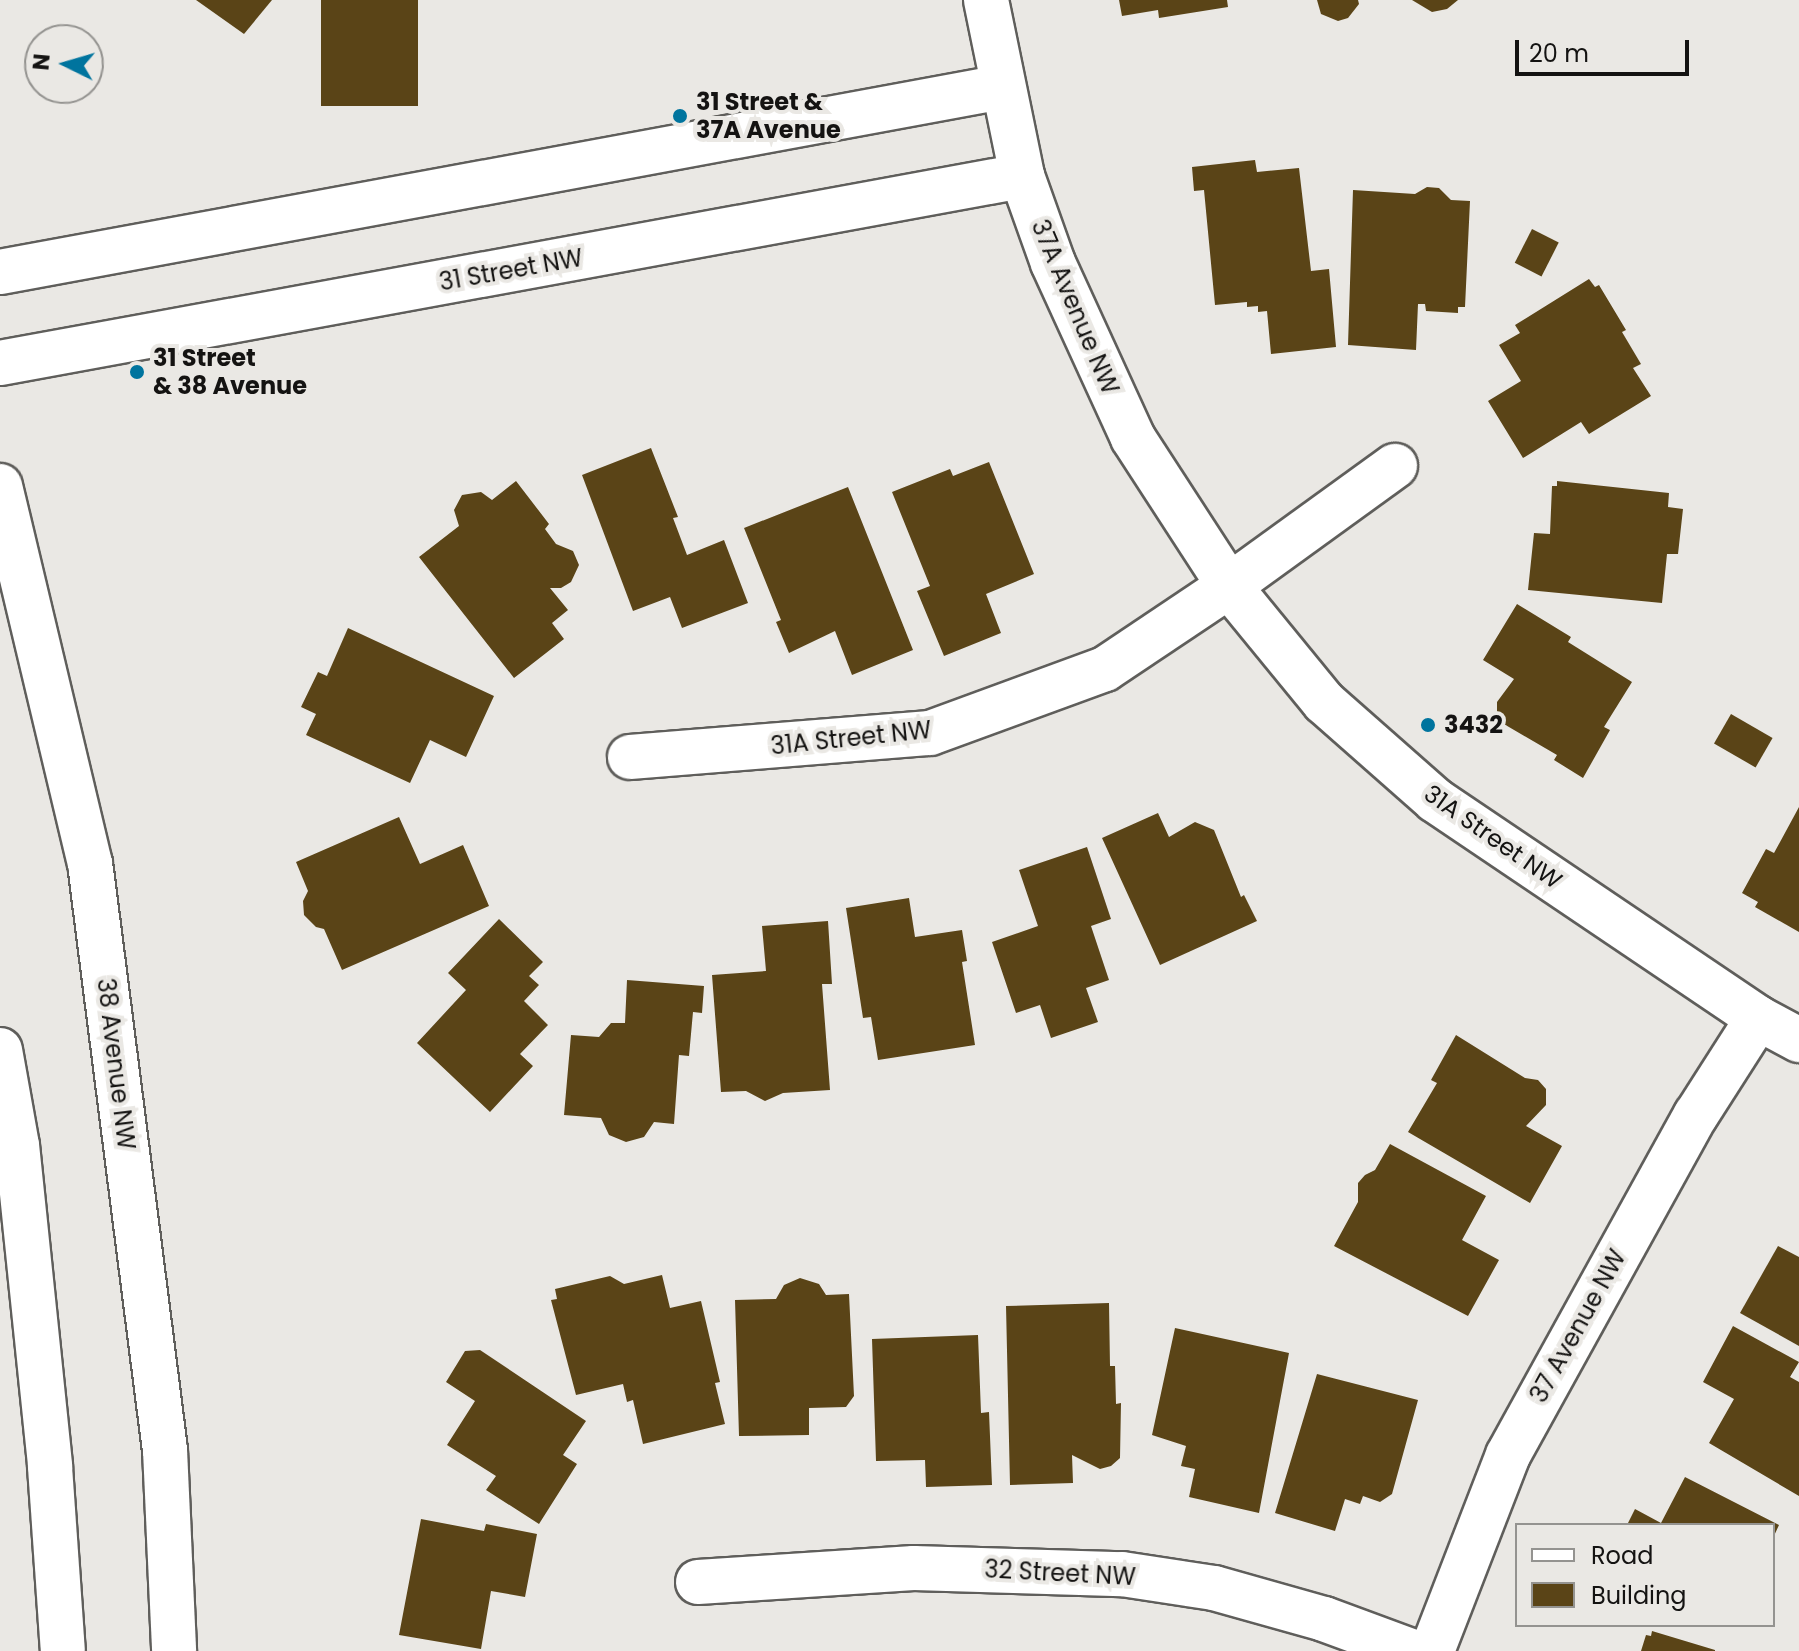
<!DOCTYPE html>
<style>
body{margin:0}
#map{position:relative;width:1799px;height:1651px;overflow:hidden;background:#eae8e4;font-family:Poppins,sans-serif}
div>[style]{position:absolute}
.building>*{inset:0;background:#5a4417;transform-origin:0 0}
.roads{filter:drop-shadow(2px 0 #5f5e5b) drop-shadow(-2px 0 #5f5e5b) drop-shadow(0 2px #5f5e5b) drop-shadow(0 -2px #5f5e5b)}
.minor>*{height:44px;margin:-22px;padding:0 22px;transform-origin:22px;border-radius:22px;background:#fff}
.major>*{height:44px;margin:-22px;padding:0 22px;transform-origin:22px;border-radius:22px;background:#fff}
.dots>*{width:22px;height:22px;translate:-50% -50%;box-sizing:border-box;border:4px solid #eae8e4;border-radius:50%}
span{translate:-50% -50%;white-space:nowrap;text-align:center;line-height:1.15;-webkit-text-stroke:8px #eae8e4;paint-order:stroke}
.poi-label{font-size:24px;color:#141312;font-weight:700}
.left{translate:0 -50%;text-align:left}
.street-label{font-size:24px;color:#141312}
.legend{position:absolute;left:1515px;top:1523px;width:260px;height:104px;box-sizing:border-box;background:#eae8e4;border:2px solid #949390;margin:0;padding:10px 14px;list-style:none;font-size:24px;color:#141312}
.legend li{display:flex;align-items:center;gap:16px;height:40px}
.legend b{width:40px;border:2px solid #949390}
.north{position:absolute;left:24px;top:24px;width:80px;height:80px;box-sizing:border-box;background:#eae8e4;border:2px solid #949390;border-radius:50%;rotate:275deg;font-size:22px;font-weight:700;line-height:32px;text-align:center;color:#141312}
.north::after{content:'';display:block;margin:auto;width:28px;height:36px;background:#00749e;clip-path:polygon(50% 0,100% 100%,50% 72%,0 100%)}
.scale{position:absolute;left:1515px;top:40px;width:174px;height:36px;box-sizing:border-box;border:4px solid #141312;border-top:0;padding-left:10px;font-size:24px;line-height:28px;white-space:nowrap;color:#141312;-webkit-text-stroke:6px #eae8e4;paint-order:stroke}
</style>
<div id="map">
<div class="building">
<i style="clip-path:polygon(196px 0,272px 0,244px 34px)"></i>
<i style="left:321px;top:0;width:97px;height:106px"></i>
<i style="clip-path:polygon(1119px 0,1227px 0,1228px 7px,1159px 18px,1158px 10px,1122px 16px)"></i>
<i style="clip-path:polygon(1317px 0,1358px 0,1359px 4px,1348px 18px,1338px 21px,1321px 14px)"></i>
<i style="clip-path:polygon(1412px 0,1458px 0,1447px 9px,1432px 12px)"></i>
<i style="clip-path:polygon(1255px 160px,1257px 172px,1299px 168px,1311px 271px,1329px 269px,1336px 347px,1271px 354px,1267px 311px,1258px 312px,1258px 306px,1247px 307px,1247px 302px,1215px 305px,1204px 190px,1194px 191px,1192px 167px)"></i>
<i style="clip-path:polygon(1427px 187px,1439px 188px,1451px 200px,1470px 201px,1465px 307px,1458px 307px,1458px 313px,1426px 311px,1425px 304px,1418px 304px,1416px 350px,1348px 345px,1353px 190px,1415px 194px)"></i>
<i style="left:1532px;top:229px;width:30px;height:38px;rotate:27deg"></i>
<i style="clip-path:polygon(1589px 279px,1595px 287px,1599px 285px,1626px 330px,1622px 332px,1641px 364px,1633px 368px,1651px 396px,1589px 434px,1581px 422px,1523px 458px,1488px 401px,1521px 381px,1499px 345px,1520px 333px,1515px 325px)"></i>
<i style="clip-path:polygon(651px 448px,678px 517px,673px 518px,687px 555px,724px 540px,748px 603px,682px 628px,670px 597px,633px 611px,582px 475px)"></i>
<i style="clip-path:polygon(989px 462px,1034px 574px,986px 594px,1001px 633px,944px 656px,917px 591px,930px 586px,892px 492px,950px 469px,953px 476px)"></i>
<i style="clip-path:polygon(516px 481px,549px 524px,545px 529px,556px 544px,573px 551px,579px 565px,571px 582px,561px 588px,550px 588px,568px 610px,552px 623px,564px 639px,514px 678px,419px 557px,459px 526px,454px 510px,462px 495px,481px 492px,492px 500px)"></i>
<i style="clip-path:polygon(1557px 481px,1669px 493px,1668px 507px,1683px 509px,1678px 554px,1667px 554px,1662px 603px,1528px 590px,1534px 533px,1550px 534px,1552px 486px,1557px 486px)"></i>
<i style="clip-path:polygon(848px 487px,913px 650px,852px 675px,835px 631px,789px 653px,776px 622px,781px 620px,744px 528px)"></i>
<i style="clip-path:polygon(1517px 604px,1571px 637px,1568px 642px,1632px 682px,1604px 727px,1610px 730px,1583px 778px,1554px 760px,1557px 755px,1497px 720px,1497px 702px,1514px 679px,1483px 660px)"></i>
<i style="clip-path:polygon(348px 628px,494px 696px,466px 757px,430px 740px,410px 783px,306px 735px,316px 714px,301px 707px,318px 672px,327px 676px)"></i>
<i style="left:1731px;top:714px;width:48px;height:34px;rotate:30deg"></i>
<i style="clip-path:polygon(1799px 807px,1799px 932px,1755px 907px,1758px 902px,1742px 893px,1766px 849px,1774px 853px)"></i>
<i style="clip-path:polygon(1158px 813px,1169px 837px,1195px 822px,1214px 830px,1241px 897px,1244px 895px,1257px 921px,1160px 965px,1102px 838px)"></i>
<i style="clip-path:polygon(399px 817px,420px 864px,463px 845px,489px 906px,342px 970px,324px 929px,316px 927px,304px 915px,303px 901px,308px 891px,296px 862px)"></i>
<i style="clip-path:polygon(1087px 847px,1111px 919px,1091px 926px,1109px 980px,1086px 988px,1098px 1022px,1051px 1038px,1040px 1005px,1016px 1013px,992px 942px,1038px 926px,1019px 870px)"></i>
<i style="clip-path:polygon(909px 898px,915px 937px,962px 930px,967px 961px,962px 962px,975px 1045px,878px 1060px,871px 1017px,863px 1018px,846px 908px)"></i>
<i style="clip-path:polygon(499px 919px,543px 962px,529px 976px,539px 985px,524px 1001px,548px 1025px,520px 1054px,533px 1066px,490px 1112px,417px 1043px,466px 990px,448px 973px)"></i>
<i style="clip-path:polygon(828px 921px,832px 984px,822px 984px,830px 1090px,783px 1093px,765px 1101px,746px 1091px,721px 1092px,712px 975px,766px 971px,762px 926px)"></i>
<i style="clip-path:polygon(627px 980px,704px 986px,702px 1013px,693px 1012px,689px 1056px,679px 1055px,674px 1124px,654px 1122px,644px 1137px,626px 1142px,609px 1135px,601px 1118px,564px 1115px,571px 1035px,599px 1037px,611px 1023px,625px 1023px)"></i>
<i style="clip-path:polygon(1456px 1035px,1525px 1078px,1538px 1080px,1546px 1089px,1546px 1105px,1526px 1126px,1562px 1146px,1530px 1203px,1408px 1132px,1437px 1083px,1431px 1080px)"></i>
<i style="clip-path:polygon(1390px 1144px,1486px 1196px,1462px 1240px,1499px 1260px,1468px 1316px,1334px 1246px,1358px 1202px,1358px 1183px,1365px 1175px,1375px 1170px)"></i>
<i style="clip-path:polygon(1778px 1246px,1799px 1257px,1799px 1346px,1740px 1313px)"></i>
<i style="clip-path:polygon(662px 1275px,670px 1308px,701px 1301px,720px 1382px,715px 1383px,725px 1424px,643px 1444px,633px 1400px,627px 1402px,623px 1384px,576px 1395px,551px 1300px,557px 1299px,555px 1289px,610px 1276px,624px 1284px)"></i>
<i style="clip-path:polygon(800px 1278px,819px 1284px,826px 1295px,849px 1294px,854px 1396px,846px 1407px,809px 1408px,809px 1435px,739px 1436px,735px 1300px,776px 1299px,784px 1285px)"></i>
<i style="clip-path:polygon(1109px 1303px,1110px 1366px,1115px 1366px,1116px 1404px,1121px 1403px,1120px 1458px,1111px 1466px,1100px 1469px,1072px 1455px,1073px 1483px,1010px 1485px,1006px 1306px)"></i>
<i style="clip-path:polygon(1733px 1326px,1799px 1362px,1790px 1377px,1799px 1382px,1799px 1496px,1709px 1443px,1734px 1399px,1703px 1382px)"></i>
<i style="clip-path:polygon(1175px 1328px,1289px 1353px,1259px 1513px,1189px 1497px,1195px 1469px,1181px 1466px,1186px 1446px,1152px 1435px)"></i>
<i style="clip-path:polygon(978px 1335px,981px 1413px,989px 1412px,992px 1485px,926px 1487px,925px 1460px,876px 1461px,872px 1339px)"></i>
<i style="clip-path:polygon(480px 1350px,586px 1421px,563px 1455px,577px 1464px,539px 1524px,486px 1490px,496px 1476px,447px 1445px,475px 1401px,446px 1382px,465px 1351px)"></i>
<i style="clip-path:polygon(1317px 1374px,1418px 1400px,1392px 1494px,1380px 1502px,1363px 1496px,1360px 1504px,1345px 1499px,1335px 1531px,1275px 1513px)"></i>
<i style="clip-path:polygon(1685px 1477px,1779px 1525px,1773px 1538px,1773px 1525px,1627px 1525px,1635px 1509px,1661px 1523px)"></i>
<i style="clip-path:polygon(421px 1519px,484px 1531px,486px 1524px,537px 1534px,525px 1597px,491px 1591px,481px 1649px,399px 1635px)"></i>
<i style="clip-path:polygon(1652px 1631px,1715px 1650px,1715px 1651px,1641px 1651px,1646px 1635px,1651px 1636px)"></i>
</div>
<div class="roads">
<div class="minor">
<i style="left:986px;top:0;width:180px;rotate:78.4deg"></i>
<i style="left:1022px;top:176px;width:92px;rotate:70.4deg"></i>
<i style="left:1053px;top:263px;width:192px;rotate:65.4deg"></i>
<i style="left:1133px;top:438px;width:176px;rotate:57deg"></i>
<i style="left:1229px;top:586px;width:150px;rotate:50.7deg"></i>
<i style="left:1324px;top:702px;width:148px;rotate:41.4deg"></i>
<i style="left:1435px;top:800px;width:390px;rotate:34deg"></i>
<i style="left:1758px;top:1018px;width:47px;rotate:28.2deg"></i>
<i style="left:0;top:272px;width:1019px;rotate:-10.46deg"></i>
<i style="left:0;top:363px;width:1039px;rotate:-10.37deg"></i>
<i style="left:630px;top:757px;width:301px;rotate:-4.6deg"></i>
<i style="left:930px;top:733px;width:186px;rotate:-20.1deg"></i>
<i style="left:1105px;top:669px;width:149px;rotate:-33.8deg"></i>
<i style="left:1229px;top:586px;width:205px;rotate:-35.9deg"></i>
<i style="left:698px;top:1582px;width:216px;rotate:-3.7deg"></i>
<i style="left:914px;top:1568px;width:208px;rotate:1.7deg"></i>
<i style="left:1122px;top:1574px;width:93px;rotate:8.7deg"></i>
<i style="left:1214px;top:1588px;width:114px;rotate:15.7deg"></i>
<i style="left:1324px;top:1619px;width:93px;rotate:20.2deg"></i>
<i style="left:1432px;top:1651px;width:210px;rotate:-68.8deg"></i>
<i style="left:1508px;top:1455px;width:389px;rotate:-61.1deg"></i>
<i style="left:1696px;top:1115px;width:115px;rotate:-57.4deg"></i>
</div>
<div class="major">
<i style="left:0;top:486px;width:388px;rotate:76.6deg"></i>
<i style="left:90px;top:863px;width:592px;rotate:82.72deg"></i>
<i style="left:165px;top:1450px;width:201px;rotate:87.4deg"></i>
<i style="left:0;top:1050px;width:97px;rotate:79.9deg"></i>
<i style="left:17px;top:1145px;width:324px;rotate:84.1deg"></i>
<i style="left:50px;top:1467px;width:184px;rotate:86deg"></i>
</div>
</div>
<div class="dots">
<i style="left:680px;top:116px;background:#00749e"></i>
<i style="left:137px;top:372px;background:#00749e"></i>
<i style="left:1428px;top:725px;background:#00749e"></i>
</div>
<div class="poi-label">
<span class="left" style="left:696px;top:116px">31 Street &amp;<br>37A Avenue</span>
<span class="left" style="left:153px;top:372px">31 Street<br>&amp; 38 Avenue</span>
<span class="left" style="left:1444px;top:725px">3432</span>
</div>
<div class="street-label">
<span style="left:511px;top:270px;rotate:-10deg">31 Street NW</span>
<span style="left:1075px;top:307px;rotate:67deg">37A Avenue NW</span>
<span style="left:851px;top:738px;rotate:-6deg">31A Street NW</span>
<span style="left:1493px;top:837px;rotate:35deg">31A Street NW</span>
<span style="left:116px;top:1064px;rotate:83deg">38 Avenue NW</span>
<span style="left:1578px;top:1326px;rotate:-61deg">37 Avenue NW</span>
<span style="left:1060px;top:1573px;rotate:3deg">32 Street NW</span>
</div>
<ul class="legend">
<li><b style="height:10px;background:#fff"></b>Road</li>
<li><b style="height:22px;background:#5a4417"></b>Building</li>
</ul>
<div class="north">N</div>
<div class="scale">20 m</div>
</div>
